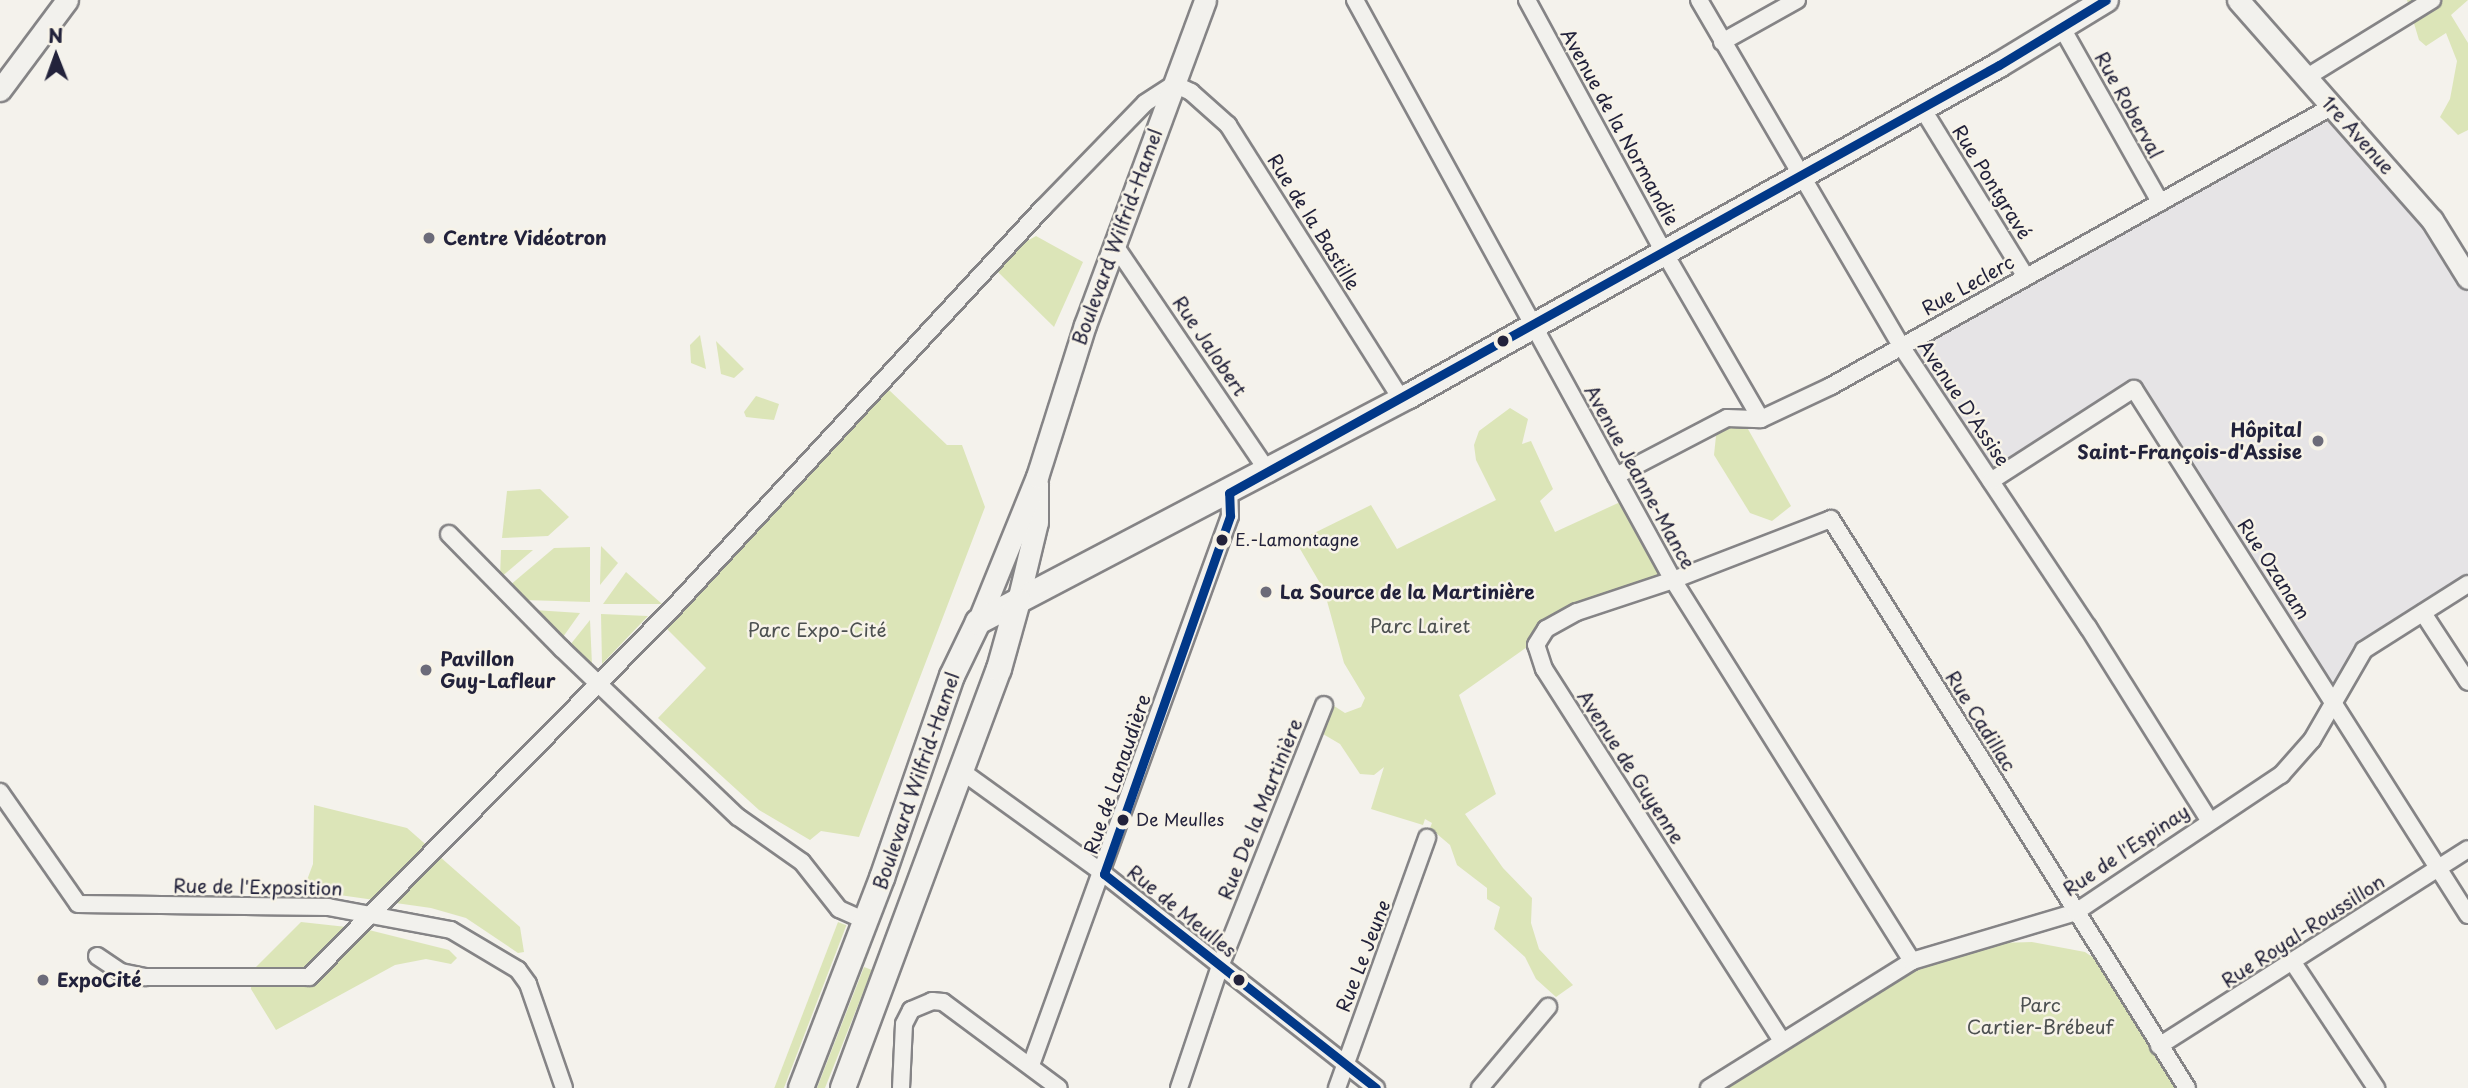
<!DOCTYPE html>
<meta charset="utf-8">
<style>
body{margin:0}
#map{position:relative;width:2468px;height:1088px;overflow:hidden;background:#f4f2ec;font-family:"Playpen Sans",sans-serif}
div>[style]{position:absolute}
.built>*{inset:0;background:#e6e4e6}
.green>*{inset:0;background:#dce5b8;transform-origin:0 0}
.roads{filter:drop-shadow(2px 0 #858486) drop-shadow(-2px 0 #858486) drop-shadow(0 2px #858486) drop-shadow(0 -2px #858486)}
.street>*{height:16px;margin:-8px;padding:0 8px;transform-origin:8px;border-radius:8px;background:#f2f1ed}
.secondary>*{height:21px;margin:-10.5px;padding:0 10.5px;transform-origin:10.5px;border-radius:10.5px;background:#f2f1ed}
.primary>*{height:24px;margin:-12px;padding:0 12px;transform-origin:12px;border-radius:12px;background:#f2f1ed}
.bus-1>*{height:9px;margin:-4.5px;padding:0 4.5px;transform-origin:4.5px;border-radius:4.5px;background:#013888}
.dots>*{width:19px;height:19px;translate:-50% -50%;box-sizing:border-box;border:4px solid #f7f3e8;border-radius:50%}
span{translate:-50% -50%;white-space:nowrap;text-align:center;line-height:1.15;-webkit-text-stroke:5px #f7f3e8;paint-order:stroke}
.bus-label{font-size:17px;color:#22223b}
.left{translate:0 -50%;text-align:left}
.street-label{font-size:19px;color:#22223b}
.poi-label{font-size:19px;color:#22223b;font-weight:700}
.right{translate:-100% -50%;text-align:right}
.park-label{font-size:19px;color:#4c5050}
.north{position:absolute;left:21px;top:21px;width:70px;height:70px;-webkit-text-stroke:5px #f7f3e8;paint-order:stroke;rotate:359deg;font-size:19px;font-weight:700;line-height:28px;text-align:center;color:#22223b}
.north::after{content:'';display:block;margin:auto;width:24px;height:32px;background:#22223b;clip-path:polygon(50% 0,100% 100%,50% 72%,0 100%)}
</style>
<div id="map">
<div class="built">
<i style="clip-path:polygon(2331px 107px,2468px 278px,2468px 584px,2364px 650px,2333px 700px,2134px 389px,1991px 481px,1901px 346px)"></i>
</div>
<div class="green">
<i style="clip-path:polygon(2407px 0,2468px 0,2451px 15px,2468px 43px,2468px 130px,2458px 135px,2440px 117px,2450px 99px,2457px 61px,2446px 33px,2426px 46px,2419px 40px)"></i>
<i style="clip-path:polygon(1036px 236px,1083px 262px,1054px 327px,997px 271px,1020px 245px)"></i>
<i style="clip-path:polygon(700px 335px,706px 369px,691px 363px,690px 345px)"></i>
<i style="clip-path:polygon(716px 341px,744px 369px,734px 378px,721px 374px)"></i>
<i style="clip-path:polygon(889px 390px,947px 445px,962px 445px,985px 507px,859px 837px,821px 831px,810px 840px,759px 810px,658px 718px,706px 668px,663px 625px)"></i>
<i style="clip-path:polygon(756px 396px,779px 404px,774px 420px,746px 417px,744px 412px)"></i>
<i style="clip-path:polygon(1510px 408px,1528px 419px,1522px 444px,1531px 441px,1553px 489px,1540px 501px,1555px 532px,1629px 498px,1673px 580px,1577px 612px,1459px 695px,1496px 794px,1465px 814px,1503px 868px,1532px 898px,1531px 923px,1539px 949px,1573px 985px,1556px 997px,1536px 979px,1525px 957px,1494px 929px,1500px 907px,1487px 899px,1487px 888px,1457px 865px,1450px 845px,1430px 828px,1432px 823px,1425px 819px,1423px 825px,1371px 809px,1384px 767px,1374px 775px,1360px 774px,1340px 744px,1323px 734px,1328px 702px,1345px 713px,1361px 707px,1365px 698px,1344px 663px,1324px 590px,1296px 542px,1371px 505px,1397px 549px,1496px 500px,1476px 460px,1474px 445px,1479px 431px)"></i>
<i style="clip-path:polygon(1739px 413px,1791px 506px,1772px 521px,1750px 513px,1714px 455px,1716px 436px,1726px 420px)"></i>
<i style="clip-path:polygon(540px 489px,569px 517px,548px 536px,502px 538px,507px 491px)"></i>
<i style="clip-path:polygon(601px 546px,618px 563px,600px 585px)"></i>
<i style="clip-path:polygon(590px 547px,590px 602px,523px 600px,509px 586px,554px 548px)"></i>
<i style="clip-path:polygon(501px 550px,533px 550px,500px 578px)"></i>
<i style="clip-path:polygon(626px 572px,662px 604px,603px 604px)"></i>
<i style="clip-path:polygon(534px 610px,580px 613px,563px 637px)"></i>
<i style="clip-path:polygon(601px 614px,648px 616px,602px 664px)"></i>
<i style="clip-path:polygon(590px 620px,592px 665px,570px 645px)"></i>
<i style="clip-path:polygon(314px 805px,407px 828px,520px 927px,524px 952px,518px 953px,466px 918px,431px 908px,311px 891px,307px 880px,313px 864px)"></i>
<i style="clip-path:polygon(301px 922px,365px 929px,449px 950px,457px 958px,451px 964px,426px 959px,395px 965px,276px 1030px,251px 989px,252px 971px)"></i>
<i style="left:838px;top:922px;width:9px;height:178px;rotate:21deg"></i>
<i style="clip-path:polygon(2032px 942px,2085px 952px,2114px 972px,2187px 1088px,1709px 1088px,1912px 961px,1969px 944px)"></i>
<i style="clip-path:polygon(864px 967px,872px 970px,825px 1088px,817px 1088px)"></i>
</div>
<div class="roads">
<div class="street">
<i style="left:1355px;top:0;width:661px;rotate:61.27deg"></i>
<i style="left:1673px;top:580px;width:450px;rotate:57.9deg"></i>
<i style="left:1527px;top:0;width:287px;rotate:61.5deg"></i>
<i style="left:1664px;top:252px;width:193px;rotate:59.9deg"></i>
<i style="left:1699px;top:0;width:401px;rotate:59.7deg"></i>
<i style="left:1901px;top:346px;width:338px;rotate:56.4deg"></i>
<i style="left:2088px;top:627px;width:228px;rotate:57.9deg"></i>
<i style="left:2062px;top:28px;width:200px;rotate:60.6deg"></i>
<i style="left:1722px;top:42px;width:86px;rotate:-29.2deg"></i>
<i style="left:2307px;top:77px;width:147px;rotate:-31.6deg"></i>
<i style="left:1922px;top:108px;width:198px;rotate:58.4deg"></i>
<i style="left:1114px;top:244px;width:277px;rotate:55.9deg"></i>
<i style="left:1616px;top:476px;width:125px;rotate:-27.6deg"></i>
<i style="left:1727px;top:418px;width:34px;rotate:2deg"></i>
<i style="left:1761px;top:419px;width:77px;rotate:-25.2deg"></i>
<i style="left:1831px;top:386px;width:573px;rotate:-29.16deg"></i>
<i style="left:1991px;top:481px;width:170px;rotate:-32.8deg"></i>
<i style="left:2134px;top:389px;width:623px;rotate:57.59deg"></i>
<i style="left:449px;top:534px;width:161px;rotate:45.5deg"></i>
<i style="left:562px;top:649px;width:243px;rotate:43.7deg"></i>
<i style="left:738px;top:817px;width:78px;rotate:35.1deg"></i>
<i style="left:802px;top:862px;width:60px;rotate:51.8deg"></i>
<i style="left:839px;top:909px;width:30px;rotate:24deg"></i>
<i style="left:2423px;top:613px;width:82px;rotate:56.9deg"></i>
<i style="left:960px;top:770px;width:178px;rotate:35.8deg"></i>
<i style="left:1104px;top:874px;width:346px;rotate:38.2deg"></i>
<i style="left:0;top:792px;width:136px;rotate:55.1deg"></i>
<i style="left:78px;top:904px;width:250px;rotate:0.7deg"></i>
<i style="left:328px;top:907px;width:125px;rotate:10.6deg"></i>
<i style="left:451px;top:930px;width:78px;rotate:30.8deg"></i>
<i style="left:518px;top:970px;width:17px;rotate:54deg"></i>
<i style="left:528px;top:984px;width:110px;rotate:70.9deg"></i>
<i style="left:97px;top:956px;width:29px;rotate:34deg"></i>
<i style="left:121px;top:972px;width:25px;rotate:12deg"></i>
<i style="left:145px;top:977px;width:164px"></i>
<i style="left:309px;top:977px;width:517px;rotate:-45.39deg"></i>
<i style="left:672px;top:609px;width:546px;rotate:-47.23deg"></i>
<i style="left:1043px;top:208px;width:146px;rotate:-45.8deg"></i>
<i style="left:1145px;top:103px;width:35px;rotate:-33deg"></i>
<i style="left:1174px;top:84px;width:19px;rotate:25deg"></i>
<i style="left:1191px;top:92px;width:50px;rotate:41.7deg"></i>
<i style="left:1228px;top:125px;width:325px;rotate:57.7deg"></i>
<i style="left:2294px;top:964px;width:149px;rotate:56.5deg"></i>
<i style="left:1782px;top:1041px;width:442px;rotate:-122.6deg"></i>
<i style="left:1544px;top:669px;width:25px;rotate:-108deg"></i>
<i style="left:1536px;top:645px;width:19px;rotate:-58deg"></i>
<i style="left:1546px;top:629px;width:35px;rotate:-29deg"></i>
<i style="left:1577px;top:612px;width:101px;rotate:-18.4deg"></i>
<i style="left:1673px;top:580px;width:169px;rotate:-21.1deg"></i>
<i style="left:1831px;top:519px;width:671px;rotate:57.97deg"></i>
<i style="left:2159px;top:1046px;width:366px;rotate:-32.5deg"></i>
<i style="left:1031px;top:1065px;width:584px;rotate:-70.08deg"></i>
<i style="left:1230px;top:516px;width:23px;rotate:-92deg"></i>
<i style="left:901px;top:1088px;width:64px;rotate:-87.3deg"></i>
<i style="left:904px;top:1024px;width:16px;rotate:-63deg"></i>
<i style="left:911px;top:1010px;width:23px;rotate:-23deg"></i>
<i style="left:932px;top:1001px;width:11px;rotate:5deg"></i>
<i style="left:943px;top:1002px;width:144px;rotate:36.6deg"></i>
<i style="left:1179px;top:1088px;width:126px;rotate:-71.4deg"></i>
<i style="left:1219px;top:969px;width:284px;rotate:-68.3deg"></i>
<i style="left:1337px;top:1088px;width:266px;rotate:-70.2deg"></i>
<i style="left:1480px;top:1088px;width:106px;rotate:-50deg"></i>
<i style="left:1709px;top:1088px;width:239px;rotate:-32deg"></i>
<i style="left:1912px;top:961px;width:171px;rotate:-16.6deg"></i>
<i style="left:2076px;top:912px;width:247px;rotate:-33.8deg"></i>
<i style="left:2281px;top:775px;width:47px;rotate:-48.5deg"></i>
<i style="left:2312px;top:740px;width:104px;rotate:-60deg"></i>
<i style="left:2364px;top:650px;width:123px;rotate:-32.4deg"></i>
</div>
<div class="secondary">
<i style="left:2238px;top:0;width:293px;rotate:48.6deg"></i>
<i style="left:2432px;top:220px;width:68px;rotate:58.2deg"></i>
<i style="left:0;top:90px;width:112px;rotate:-53.3deg"></i>
<i style="left:1018px;top:601px;width:81px;rotate:-76.5deg"></i>
<i style="left:1037px;top:522px;width:39px;rotate:-90deg"></i>
<i style="left:978px;top:622px;width:157px;rotate:-67.9deg"></i>
<i style="left:1037px;top:477px;width:159px;rotate:-72.5deg"></i>
<i style="left:1085px;top:325px;width:346px;rotate:-69.7deg"></i>
</div>
<div class="primary">
<i style="left:801px;top:1088px;width:225px;rotate:-68.9deg"></i>
<i style="left:882px;top:878px;width:214px;rotate:-70.9deg"></i>
<i style="left:952px;top:676px;width:60px;rotate:-64.3deg"></i>
<i style="left:978px;top:622px;width:487px;rotate:-27.7deg"></i>
<i style="left:1409px;top:396px;width:677px;rotate:-29.29deg"></i>
<i style="left:1999px;top:65px;width:125px;rotate:-31.3deg"></i>
<i style="left:843px;top:1088px;width:447px;rotate:-69.6deg"></i>
<i style="left:999px;top:669px;width:71px;rotate:-74.4deg"></i>
</div>
</div>
<div class="bus-1">
<i style="left:1229px;top:493px;width:881px;rotate:-29.07deg"></i>
<i style="left:1999px;top:65px;width:125px;rotate:-31.3deg"></i>
<i style="left:1104px;top:874px;width:380px;rotate:-70.6deg"></i>
<i style="left:1230px;top:516px;width:23px;rotate:-92deg"></i>
<i style="left:1104px;top:874px;width:346px;rotate:38.2deg"></i>
</div>
<div class="dots">
<i style="left:429px;top:238px;background:#6c6b79"></i>
<i style="left:1503px;top:341px;background:#22223b"></i>
<i style="left:2318px;top:441px;background:#6c6b79"></i>
<i style="left:1222px;top:540px;background:#22223b"></i>
<i style="left:1266px;top:592px;background:#6c6b79"></i>
<i style="left:426px;top:670px;background:#6c6b79"></i>
<i style="left:1123px;top:820px;background:#22223b"></i>
<i style="left:43px;top:980px;background:#6c6b79"></i>
<i style="left:1239px;top:980px;background:#22223b"></i>
</div>
<div class="bus-label">
<span class="left" style="left:1235px;top:540px">E.-Lamontagne</span>
<span class="left" style="left:1136px;top:820px">De Meulles</span>
</div>
<div class="street-label">
<span style="left:2129px;top:105px;rotate:61deg">Rue Roberval</span>
<span style="left:1620px;top:127px;rotate:61deg">Avenue de la Normandie</span>
<span style="left:2358px;top:135px;rotate:48deg">1re Avenue</span>
<span style="left:1992px;top:182px;rotate:58deg">Rue Pontgravé</span>
<span style="left:1314px;top:222px;rotate:58deg">Rue de la Bastille</span>
<span style="left:1117px;top:237px;rotate:-70deg">Boulevard Wilfrid-Hamel</span>
<span style="left:1968px;top:285px;rotate:-29deg">Rue Leclerc</span>
<span style="left:1210px;top:346px;rotate:56deg">Rue Jalobert</span>
<span style="left:1964px;top:403px;rotate:56deg">Avenue D'Assise</span>
<span style="left:1640px;top:477px;rotate:61deg">Avenue Jeanne-Mance</span>
<span style="left:2274px;top:569px;rotate:57deg">Rue Ozanam</span>
<span style="left:1981px;top:721px;rotate:58deg">Rue Cadillac</span>
<span style="left:1631px;top:767px;rotate:57deg">Avenue de Guyenne</span>
<span style="left:1117px;top:774px;rotate:-71deg">Rue de Lanaudière</span>
<span style="left:916px;top:781px;rotate:-71deg">Boulevard Wilfrid-Hamel</span>
<span style="left:1260px;top:809px;rotate:-68deg">Rue De la Martinière</span>
<span style="left:2126px;top:850px;rotate:-34deg">Rue de l'Espinay</span>
<span style="left:258px;top:887px;rotate:1deg">Rue de l'Exposition</span>
<span style="left:1182px;top:911px;rotate:39deg">Rue de Meulles</span>
<span style="left:2303px;top:931px;rotate:-33deg">Rue Royal-Roussillon</span>
<span style="left:1363px;top:956px;rotate:-69deg">Rue Le Jeune</span>
</div>
<div class="poi-label">
<span class="left" style="left:443px;top:238px">Centre Vidéotron</span>
<span class="right" style="left:2302px;top:441px">Hôpital<br>Saint-François-d'Assise</span>
<span class="left" style="left:1280px;top:592px">La Source de la Martinière</span>
<span class="left" style="left:440px;top:670px">Pavillon<br>Guy-Lafleur</span>
<span class="left" style="left:57px;top:980px">ExpoCité</span>
</div>
<div class="park-label">
<span style="left:1420px;top:626px">Parc Lairet</span>
<span style="left:817px;top:630px">Parc Expo-Cité</span>
<span style="left:2040px;top:1016px">Parc<br>Cartier-Brébeuf</span>
</div>
<div class="north">N</div>
</div>
